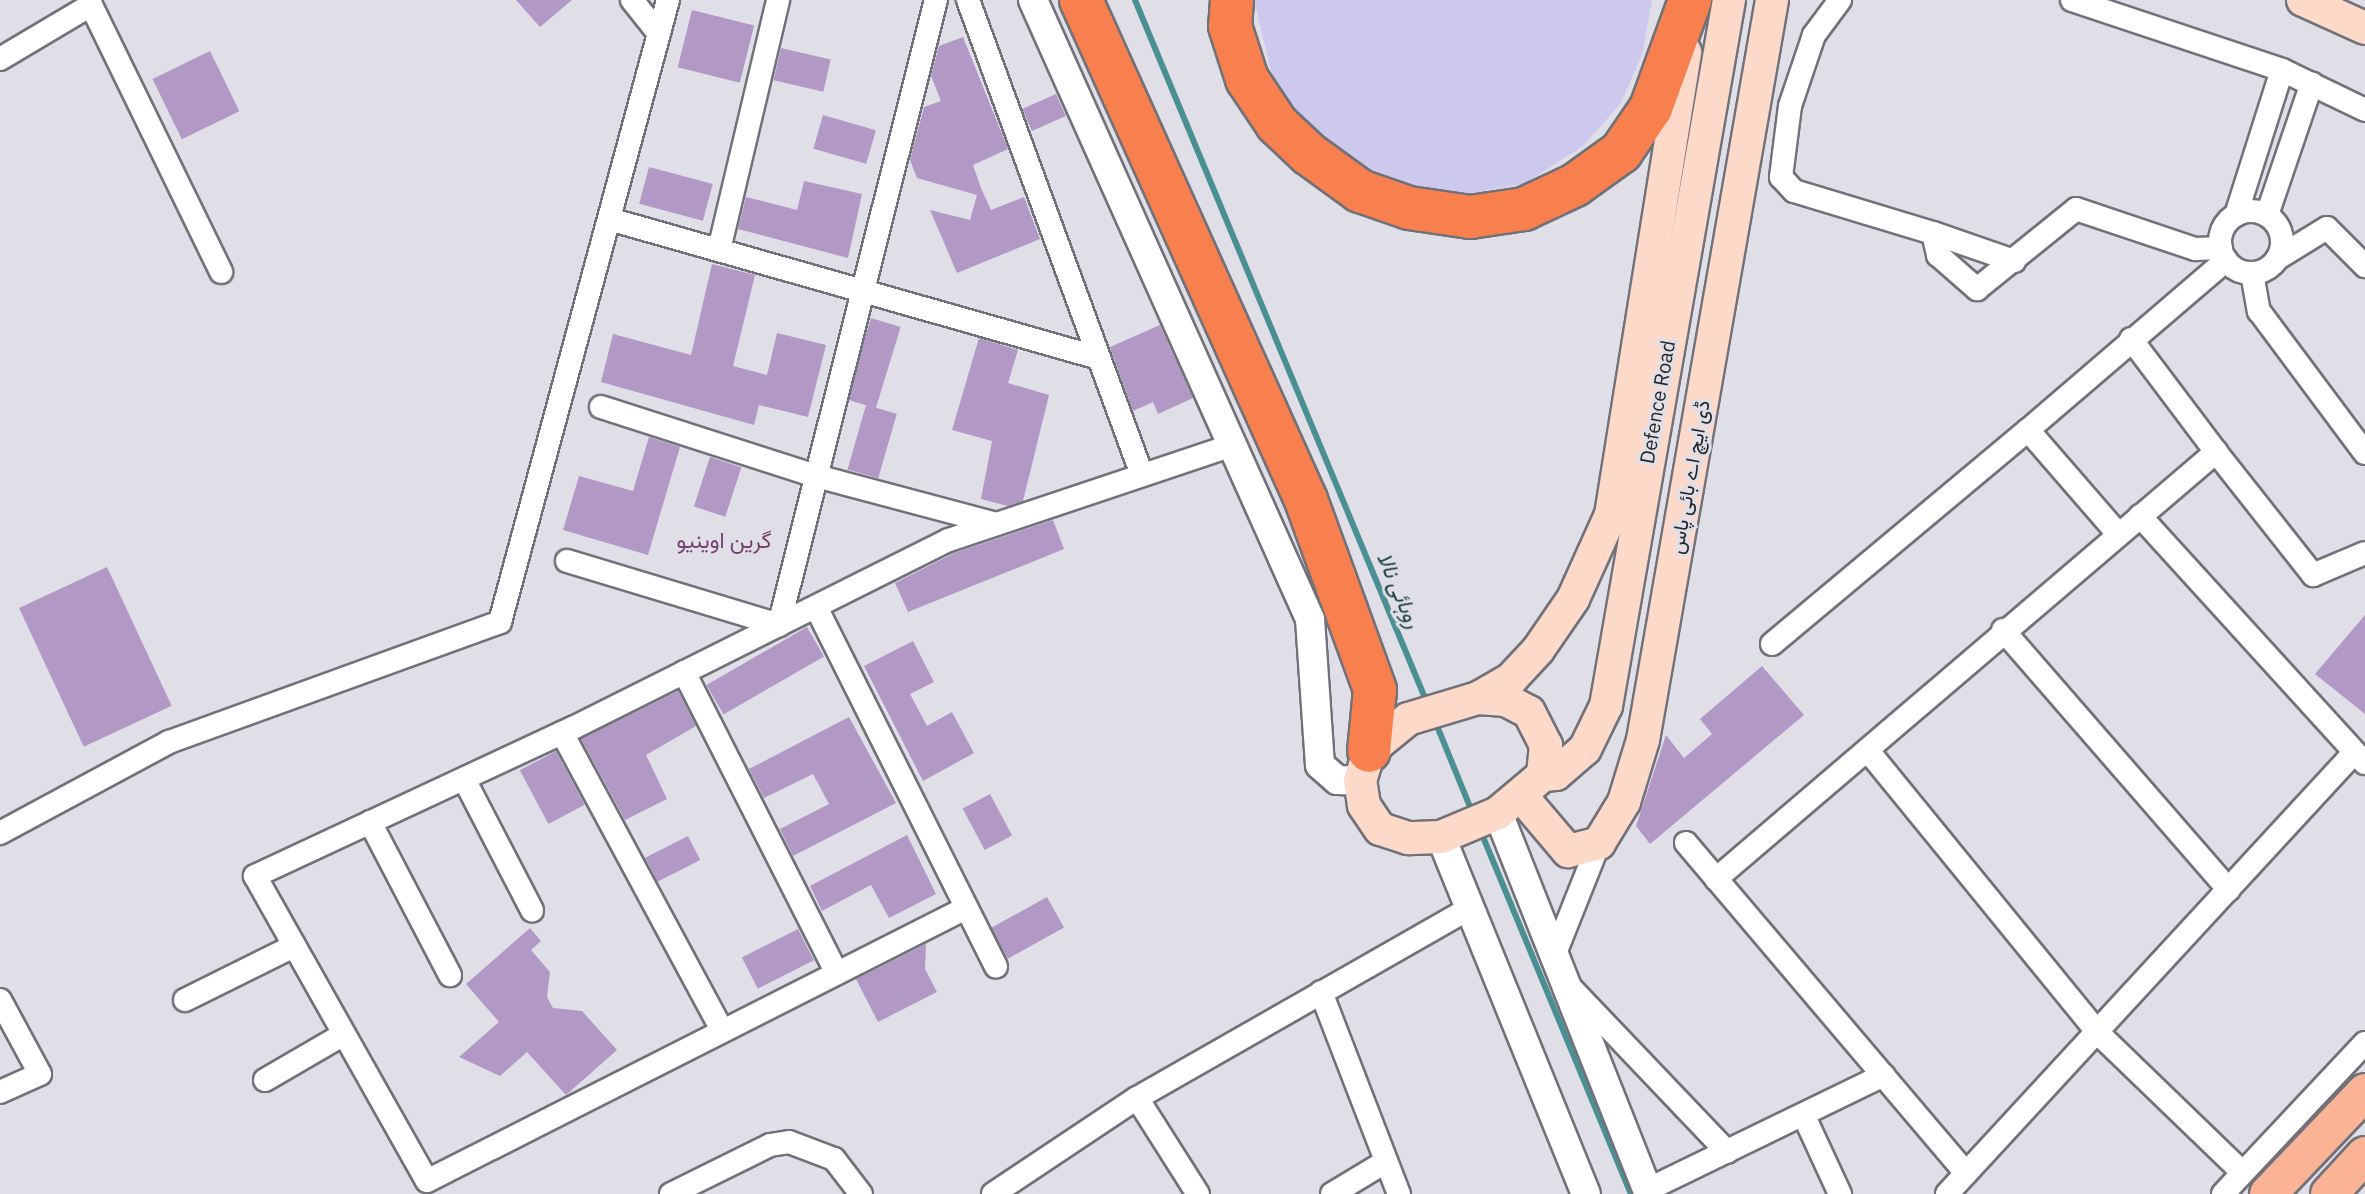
<!DOCTYPE html>
<meta charset="utf-8">
<style>
body{margin:0}
#map{position:relative;width:2365px;height:1194px;overflow:hidden;background:#e0dfe8;font-family:"IBM Plex Sans",Vazirmatn,sans-serif}
div>[style]{position:absolute}
.green>*{inset:0;background:#cdc9ec}
.stream>*{height:6px;margin:-3px;padding:0 3px;transform-origin:3px;border-radius:3px;background:#4a9093}
.building>*{inset:0;background:#b298c5;transform-origin:0 0}
.roads{filter:drop-shadow(2px 0 #717179) drop-shadow(-2px 0 #717179) drop-shadow(0 2px #717179) drop-shadow(0 -2px #717179)}
.minor>*{height:22px;margin:-11px;padding:0 11px;transform-origin:11px;border-radius:11px;background:#fff}
.minor>.ring{margin:-11px;padding:0;box-sizing:content-box;background:none;border:22px solid #fff;border-radius:50%}
.tertiary>*{height:28px;margin:-14px;padding:0 14px;transform-origin:14px;border-radius:14px;background:#fff}
.secondary>*{height:32px;margin:-16px;padding:0 16px;transform-origin:16px;border-radius:16px;background:#fdd9ca}
.primary>*{height:36px;margin:-18px;padding:0 18px;transform-origin:18px;border-radius:18px;background:#fbb395}
.motorway>*{height:42px;margin:-21px;padding:0 21px;transform-origin:21px;border-radius:21px;background:#f8804f}
span{translate:-50% -50%;white-space:nowrap;text-align:center;line-height:1.15;-webkit-text-stroke:6px #e0dfe8;paint-order:stroke}
.street-label{font-size:20px;color:#262629}
.neighbourhood-label{font-size:22px;color:#76406f}
.water-label{font-size:22px;color:#1b3e3f;font-style:italic}
</style>
<div id="map">
<div class="green">
<i style="clip-path:polygon(1254px 0,1652px 0,1643px 52px,1621px 103px,1583px 146px,1524px 184px,1447px 197px,1373px 177px,1319px 138px,1274px 83px)"></i>
</div>
<div class="stream">
<i style="left:1135px;top:0;width:761px;rotate:67.44deg"></i>
<i style="left:1435px;top:721px;width:100px;rotate:67.8deg"></i>
<i style="left:1481px;top:832px;width:392px;rotate:67.5deg"></i>
</div>
<div class="building">
<i style="clip-path:polygon(516px 0,572px 0,540px 27px)"></i>
<i style="left:692px;top:10px;width:64px;height:59px;rotate:14deg"></i>
<i style="clip-path:polygon(963px 37px,1008px 149px,973px 165px,981px 188px,991px 210px,1024px 197px,1040px 239px,957px 273px,930px 210px,970px 220px,977px 195px,917px 178px,910px 160px,924px 107px,941px 101px,931px 76px,939px 46px)"></i>
<i style="left:781px;top:48px;width:51px;height:33px;rotate:13deg"></i>
<i style="left:210px;top:51px;width:67px;height:64px;rotate:64deg"></i>
<i style="left:1056px;top:94px;width:24px;height:37px;rotate:66deg"></i>
<i style="left:823px;top:115px;width:55px;height:35px;rotate:16deg"></i>
<i style="left:649px;top:167px;width:66px;height:38px;rotate:15deg"></i>
<i style="clip-path:polygon(804px 181px,862px 194px,848px 258px,738px 229px,746px 197px,797px 210px)"></i>
<i style="clip-path:polygon(712px 264px,755px 275px,733px 366px,767px 375px,777px 333px,826px 345px,808px 417px,759px 405px,754px 425px,601px 382px,613px 334px,691px 355px)"></i>
<i style="left:871px;top:318px;width:31px;height:85px;rotate:17deg"></i>
<i style="clip-path:polygon(1160px 325px,1193px 398px,1158px 414px,1153px 402px,1133px 411px,1110px 347px)"></i>
<i style="clip-path:polygon(979px 338px,1018px 350px,1008px 383px,1049px 395px,1023px 501px,1008px 506px,981px 499px,992px 441px,952px 430px)"></i>
<i style="left:866px;top:405px;width:32px;height:67px;rotate:16deg"></i>
<i style="clip-path:polygon(649px 437px,680px 447px,648px 555px,563px 530px,579px 476px,633px 491px)"></i>
<i style="left:710px;top:457px;width:33px;height:52px;rotate:18deg"></i>
<i style="clip-path:polygon(1053px 520px,1064px 549px,908px 612px,895px 583px,954px 553px)"></i>
<i style="left:107px;top:567px;width:153px;height:97px;rotate:65deg"></i>
<i style="clip-path:polygon(2365px 615px,2365px 714px,2315px 674px)"></i>
<i style="left:807px;top:627px;width:34px;height:116px;rotate:60deg"></i>
<i style="clip-path:polygon(913px 641px,934px 682px,910px 694px,927px 726px,952px 712px,974px 753px,923px 781px,864px 666px)"></i>
<i style="clip-path:polygon(1762px 666px,1804px 715px,1650px 844px,1636px 826px,1666px 735px,1684px 758px,1712px 734px,1700px 719px)"></i>
<i style="clip-path:polygon(678px 691px,696px 726px,646px 755px,667px 799px,625px 820px,581px 739px)"></i>
<i style="clip-path:polygon(849px 717px,896px 803px,793px 856px,780px 829px,829px 804px,813px 774px,764px 798px,749px 769px)"></i>
<i style="left:556px;top:751px;width:61px;height:41px;rotate:62deg"></i>
<i style="left:990px;top:794px;width:47px;height:31px;rotate:62deg"></i>
<i style="clip-path:polygon(907px 835px,936px 894px,889px 918px,871px 885px,822px 911px,810px 886px)"></i>
<i style="left:688px;top:836px;width:27px;height:48px;rotate:63deg"></i>
<i style="left:1047px;top:897px;width:35px;height:64px;rotate:61deg"></i>
<i style="clip-path:polygon(530px 928px,541px 941px,531px 950px,550px 972px,547px 997px,553px 1008px,582px 1011px,617px 1050px,566px 1095px,527px 1052px,500px 1076px,459px 1057px,499px 1022px,466px 984px)"></i>
<i style="left:798px;top:929px;width:35px;height:63px;rotate:63deg"></i>
<i style="clip-path:polygon(926px 944px,925px 969px,937px 992px,878px 1022px,856px 979px)"></i>
</div>
<div class="roads">
<div class="minor">
<i style="left:632px;top:0;width:43px;rotate:51.5deg"></i>
<i style="left:968px;top:0;width:506px;rotate:69.88deg"></i>
<i style="left:1840px;top:0;width:44px;rotate:126.6deg"></i>
<i style="left:1814px;top:35px;width:75px;rotate:108.7deg"></i>
<i style="left:1790px;top:106px;width:72px;rotate:97.2deg"></i>
<i style="left:1781px;top:177px;width:19px;rotate:47deg"></i>
<i style="left:1794px;top:191px;width:145px;rotate:16.8deg"></i>
<i style="left:1933px;top:233px;width:23px;rotate:77deg"></i>
<i style="left:1938px;top:255px;width:52px;rotate:41.1deg"></i>
<i style="left:1977px;top:289px;width:127px;rotate:-38.9deg"></i>
<i style="left:2076px;top:209px;width:126px;rotate:18.6deg"></i>
<i style="left:2195px;top:249px;width:26px;rotate:-2deg"></i>
<i style="left:2072px;top:0;width:221px;rotate:18.4deg"></i>
<i style="left:2282px;top:70px;width:92px;rotate:25.7deg"></i>
<i style="left:91px;top:5px;width:297px;rotate:64deg"></i>
<i style="left:0;top:59px;width:106px;rotate:-30.7deg"></i>
<i style="left:91px;top:5px;width:5px;rotate:-112deg"></i>
<i class="ring" style="left:2220px;top:211px;width:40px;height:40px"></i>
<i style="left:2236px;top:215px;width:152px;rotate:-72.4deg"></i>
<i style="left:2267px;top:215px;width:139px;rotate:-71.2deg"></i>
<i style="left:609px;top:219px;width:509px;rotate:15.84deg"></i>
<i style="left:1933px;top:233px;width:86px;rotate:19.1deg"></i>
<i style="left:719px;top:250px;width:257px;rotate:-76.7deg"></i>
<i style="left:2278px;top:258px;width:57px;rotate:-31.5deg"></i>
<i style="left:2327px;top:228px;width:54px;rotate:45deg"></i>
<i style="left:2252px;top:273px;width:39px;rotate:80deg"></i>
<i style="left:2259px;top:311px;width:177px;rotate:53.3deg"></i>
<i style="left:2131px;top:339px;width:141px;rotate:53deg"></i>
<i style="left:601px;top:407px;width:226px;rotate:17.8deg"></i>
<i style="left:816px;top:476px;width:186px;rotate:14.9deg"></i>
<i style="left:2028px;top:430px;width:261px;rotate:-40.6deg"></i>
<i style="left:2140px;top:516px;width:334px;rotate:47.7deg"></i>
<i style="left:567px;top:561px;width:221px;rotate:16.8deg"></i>
<i style="left:779px;top:625px;width:644px;rotate:-75.9deg"></i>
<i style="left:816px;top:607px;width:402px;rotate:63.4deg"></i>
<i style="left:2003px;top:630px;width:344px;rotate:49deg"></i>
<i style="left:1772px;top:644px;width:334px;rotate:-39.9deg"></i>
<i style="left:2028px;top:430px;width:138px;rotate:49.1deg"></i>
<i style="left:684px;top:672px;width:335px;rotate:63.1deg"></i>
<i style="left:562px;top:733px;width:335px;rotate:61.7deg"></i>
<i style="left:1869px;top:752px;width:362px;rotate:50.8deg"></i>
<i style="left:2098px;top:1033px;width:200px;rotate:44deg"></i>
<i style="left:464px;top:779px;width:148px;rotate:62.6deg"></i>
<i style="left:370px;top:822px;width:173px;rotate:62.4deg"></i>
<i style="left:0;top:833px;width:192px;rotate:-28.3deg"></i>
<i style="left:169px;top:742px;width:352px;rotate:-19.9deg"></i>
<i style="left:500px;top:622px;width:644px;rotate:-74.89deg"></i>
<i style="left:1686px;top:843px;width:433px;rotate:49.7deg"></i>
<i style="left:1716px;top:879px;width:658px;rotate:-40.5deg"></i>
<i style="left:2216px;top:452px;width:157px;rotate:51.7deg"></i>
<i style="left:2313px;top:575px;width:56px;rotate:-22.9deg"></i>
<i style="left:966px;top:908px;width:604px;rotate:153.14deg"></i>
<i style="left:427px;top:1181px;width:350px;rotate:-119.4deg"></i>
<i style="left:255px;top:876px;width:351px;rotate:-25deg"></i>
<i style="left:573px;top:728px;width:420px;rotate:-26.6deg"></i>
<i style="left:949px;top:540px;width:299px;rotate:-18.5deg"></i>
<i style="left:1556px;top:951px;width:116px;rotate:-68.3deg"></i>
<i style="left:1572px;top:989px;width:225px;rotate:46.4deg"></i>
<i style="left:1321px;top:992px;width:217px;rotate:68.9deg"></i>
<i style="left:0;top:1000px;width:84px;rotate:61.6deg"></i>
<i style="left:40px;top:1074px;width:44px;rotate:155.8deg"></i>
<i style="left:185px;top:1000px;width:122px;rotate:-26.4deg"></i>
<i style="left:265px;top:1080px;width:91px;rotate:-30.2deg"></i>
<i style="left:1137px;top:1098px;width:114px;rotate:57.6deg"></i>
<i style="left:1804px;top:1116px;width:86px;rotate:65.2deg"></i>
<i style="left:1647px;top:1190px;width:263px;rotate:-25.9deg"></i>
<i style="left:671px;top:1194px;width:110px;rotate:-26.3deg"></i>
<i style="left:770px;top:1145px;width:19px;rotate:-9deg"></i>
<i style="left:789px;top:1142px;width:48px;rotate:20.7deg"></i>
<i style="left:834px;top:1159px;width:44px;rotate:52.4deg"></i>
<i style="left:993px;top:1194px;width:173px;rotate:-33.7deg"></i>
<i style="left:1137px;top:1098px;width:383px;rotate:-29.7deg"></i>
<i style="left:1332px;top:1194px;width:62px;rotate:-31.1deg"></i>
<i style="left:1947px;top:1194px;width:600px;rotate:-47.3deg"></i>
<i style="left:2223px;top:1194px;width:207px;rotate:-46.8deg"></i>
</div>
<div class="tertiary">
<i style="left:1033px;top:0;width:678px;rotate:65.89deg"></i>
<i style="left:1310px;top:619px;width:146px;rotate:86.1deg"></i>
<i style="left:1320px;top:765px;width:23px;rotate:41deg"></i>
<i style="left:1337px;top:780px;width:23px;rotate:2deg"></i>
<i style="left:1498px;top:813px;width:410px;rotate:68.4deg"></i>
<i style="left:1441px;top:837px;width:385px;rotate:67.9deg"></i>
</div>
<div class="secondary">
<i style="left:2303px;top:0;width:68px;rotate:24.3deg"></i>
<i style="left:1478px;top:698px;width:39px;rotate:-30deg"></i>
<i style="left:1512px;top:678px;width:38px;rotate:-47deg"></i>
<i style="left:1538px;top:650px;width:62px;rotate:-55.5deg"></i>
<i style="left:1573px;top:599px;width:92px;rotate:-65.7deg"></i>
<i style="left:1611px;top:515px;width:469px;rotate:-80.9deg"></i>
<i style="left:1478px;top:698px;width:28px;rotate:4deg"></i>
<i style="left:1506px;top:700px;width:26px;rotate:28deg"></i>
<i style="left:1529px;top:712px;width:37px;rotate:63deg"></i>
<i style="left:1546px;top:745px;width:30px;rotate:96deg"></i>
<i style="left:1543px;top:775px;width:59px;rotate:139.8deg"></i>
<i style="left:1498px;top:813px;width:62px;rotate:157.2deg"></i>
<i style="left:1441px;top:837px;width:33px;rotate:178deg"></i>
<i style="left:1408px;top:838px;width:29px;rotate:-162deg"></i>
<i style="left:1380px;top:829px;width:29px;rotate:-124deg"></i>
<i style="left:1364px;top:805px;width:24px;rotate:-99deg"></i>
<i style="left:1360px;top:781px;width:31px;rotate:-73deg"></i>
<i style="left:1369px;top:751px;width:50px;rotate:-39.4deg"></i>
<i style="left:1408px;top:719px;width:73px;rotate:-16.7deg"></i>
<i style="left:1543px;top:775px;width:13px;rotate:-4deg"></i>
<i style="left:1556px;top:774px;width:38px;rotate:-41deg"></i>
<i style="left:1585px;top:749px;width:48px;rotate:-64deg"></i>
<i style="left:1606px;top:706px;width:717px;rotate:-80.12deg"></i>
<i style="left:1523px;top:798px;width:70px;rotate:49.7deg"></i>
<i style="left:1568px;top:851px;width:32px;rotate:-14deg"></i>
<i style="left:1599px;top:843px;width:48px;rotate:-58.6deg"></i>
<i style="left:1624px;top:802px;width:65px;rotate:-73deg"></i>
<i style="left:1643px;top:740px;width:751px;rotate:-80.11deg"></i>
</div>
<div class="primary">
<i style="left:2268px;top:1194px;width:141px;rotate:-46.4deg"></i>
<i style="left:2329px;top:1194px;width:53px;rotate:-47.3deg"></i>
</div>
<div class="motorway">
<i style="left:1081px;top:0;width:548px;rotate:65.77deg"></i>
<i style="left:1306px;top:500px;width:202px;rotate:70deg"></i>
<i style="left:1375px;top:690px;width:61px;rotate:95.6deg"></i>
<i style="left:1232px;top:0;width:26px;rotate:94deg"></i>
<i style="left:1230px;top:26px;width:56px;rotate:72.2deg"></i>
<i style="left:1247px;top:79px;width:54px;rotate:56.3deg"></i>
<i style="left:1277px;top:124px;width:44px;rotate:43.2deg"></i>
<i style="left:1309px;top:154px;width:63px;rotate:36deg"></i>
<i style="left:1360px;top:191px;width:52px;rotate:19.1deg"></i>
<i style="left:1409px;top:208px;width:62px;rotate:8.4deg"></i>
<i style="left:1470px;top:217px;width:55px;rotate:-8.4deg"></i>
<i style="left:1524px;top:209px;width:56px;rotate:-25.2deg"></i>
<i style="left:1575px;top:185px;width:57px;rotate:-35.7deg"></i>
<i style="left:1621px;top:152px;width:53px;rotate:-55.7deg"></i>
<i style="left:1651px;top:108px;width:115px;rotate:-70.1deg"></i>
</div>
</div>
<div class="street-label">
<span style="left:1657px;top:402px;rotate:-80deg">Defence Road</span>
<span style="left:1689px;top:477px;rotate:-80deg">ڈی ایچ اے بائی پاس</span>
</div>
<div class="neighbourhood-label">
<span style="left:724px;top:540px">گرین اوینیو</span>
</div>
<div class="water-label">
<span style="left:1400px;top:590px;rotate:67deg">روہائی نالا</span>
</div>
</div>
